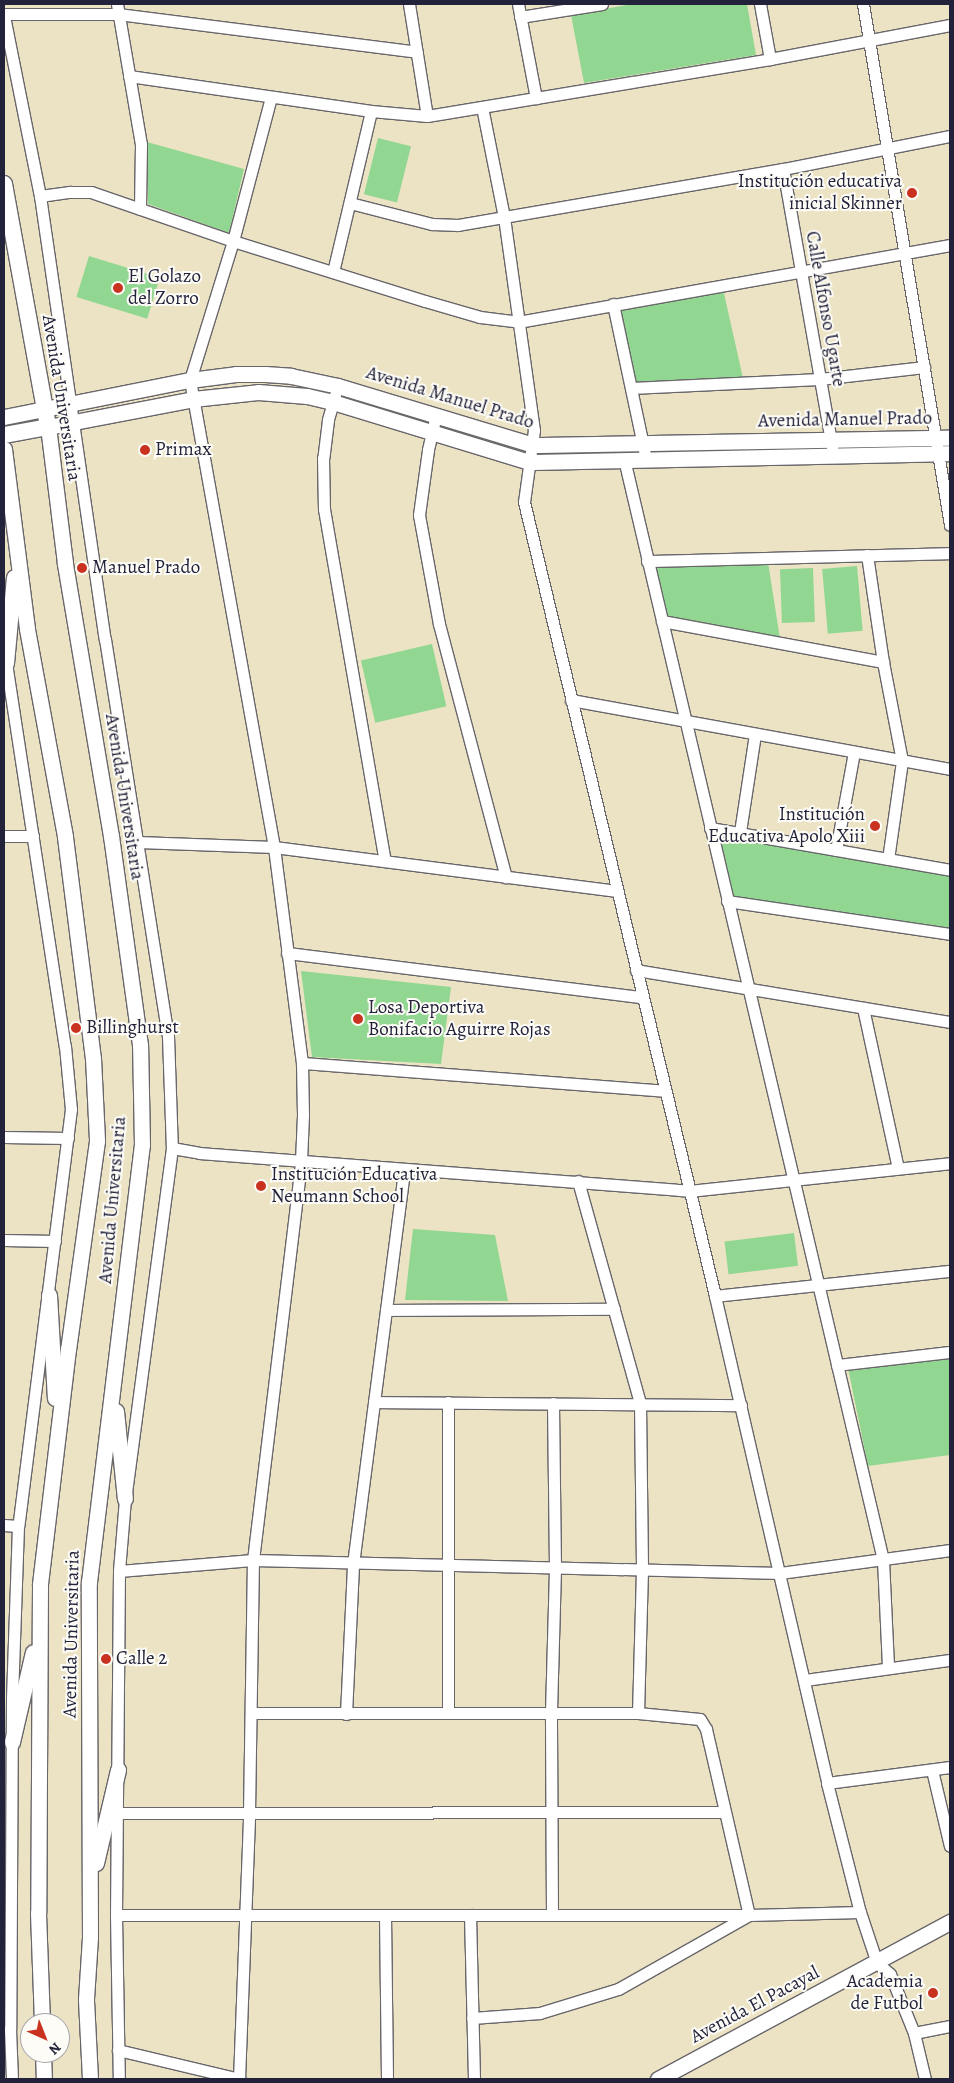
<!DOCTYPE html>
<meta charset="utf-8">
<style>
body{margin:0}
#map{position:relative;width:954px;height:2083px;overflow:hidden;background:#ece3c4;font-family:Alegreya,serif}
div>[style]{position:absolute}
.green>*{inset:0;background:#92d791;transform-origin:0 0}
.roads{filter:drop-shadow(1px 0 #69666b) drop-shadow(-1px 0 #69666b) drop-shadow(0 1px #69666b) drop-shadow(0 -1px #69666b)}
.minor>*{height:11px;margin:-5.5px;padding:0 5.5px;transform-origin:5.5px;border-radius:5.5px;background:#fff}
.tertiary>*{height:15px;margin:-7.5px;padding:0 7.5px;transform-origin:7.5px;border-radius:7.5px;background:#fff}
.secondary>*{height:16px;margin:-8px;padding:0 8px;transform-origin:8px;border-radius:8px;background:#fff}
.dots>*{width:14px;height:14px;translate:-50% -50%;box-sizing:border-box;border:2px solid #fdfcf7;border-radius:50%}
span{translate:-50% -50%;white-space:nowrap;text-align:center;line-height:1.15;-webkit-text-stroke:4px #fdfcf7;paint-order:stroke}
.poi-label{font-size:19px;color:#22223b}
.right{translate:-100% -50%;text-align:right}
.left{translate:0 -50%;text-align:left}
.street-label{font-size:19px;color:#22223b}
.frame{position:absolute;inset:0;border:5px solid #22223b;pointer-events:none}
.north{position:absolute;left:20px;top:2013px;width:50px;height:50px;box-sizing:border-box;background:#fdfcf7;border:1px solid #a5a5ac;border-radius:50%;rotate:136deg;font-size:14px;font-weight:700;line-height:20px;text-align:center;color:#22223b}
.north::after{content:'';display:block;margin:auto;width:18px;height:22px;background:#c8321e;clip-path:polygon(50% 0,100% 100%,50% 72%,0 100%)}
</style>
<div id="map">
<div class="green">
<i style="clip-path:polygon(632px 4px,747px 4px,756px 55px,584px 83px,571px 15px)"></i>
<i style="left:378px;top:138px;width:34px;height:58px;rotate:14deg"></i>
<i style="clip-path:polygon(147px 142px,244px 169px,229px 233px,148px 204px)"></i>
<i style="left:89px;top:256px;width:74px;height:43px;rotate:17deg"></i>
<i style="clip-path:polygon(723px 289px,743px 378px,636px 384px,620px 308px)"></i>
<i style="clip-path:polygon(768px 562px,780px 639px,668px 619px,655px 566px)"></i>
<i style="left:857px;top:566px;width:65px;height:35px;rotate:85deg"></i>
<i style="left:813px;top:568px;width:54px;height:33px;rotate:88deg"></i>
<i style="left:432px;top:644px;width:64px;height:73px;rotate:77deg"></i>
<i style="clip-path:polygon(719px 834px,950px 875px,950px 929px,734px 897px)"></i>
<i style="clip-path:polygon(301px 971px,451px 987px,441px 1064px,312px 1057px)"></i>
<i style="clip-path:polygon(413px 1229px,495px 1235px,508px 1301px,405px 1300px)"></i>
<i style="left:794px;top:1233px;width:33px;height:70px;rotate:83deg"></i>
<i style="clip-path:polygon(950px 1357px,950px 1455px,868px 1466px,848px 1368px)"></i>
</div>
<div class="roads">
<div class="minor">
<i style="left:117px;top:4px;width:142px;rotate:80.3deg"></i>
<i style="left:141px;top:144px;width:65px;rotate:90.9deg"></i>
<i style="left:409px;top:4px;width:113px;rotate:80.9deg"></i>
<i style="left:518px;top:4px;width:96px;rotate:79.2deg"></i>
<i style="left:760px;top:4px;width:56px;rotate:79.7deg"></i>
<i style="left:863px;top:4px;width:528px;rotate:80.52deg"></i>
<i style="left:4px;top:14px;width:114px"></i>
<i style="left:118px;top:14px;width:301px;rotate:7.2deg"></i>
<i style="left:4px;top:16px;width:184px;rotate:78.7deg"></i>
<i style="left:40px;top:196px;width:448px;rotate:81.7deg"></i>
<i style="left:105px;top:639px;width:402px;rotate:81deg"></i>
<i style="left:168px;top:1036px;width:112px;rotate:88deg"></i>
<i style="left:172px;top:1148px;width:354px;rotate:97.6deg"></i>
<i style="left:125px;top:1499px;width:72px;rotate:94.8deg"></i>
<i style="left:119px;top:1571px;width:344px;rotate:90.5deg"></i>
<i style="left:116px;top:1915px;width:164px;rotate:89deg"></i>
<i style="left:520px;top:17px;width:83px;rotate:-9deg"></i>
<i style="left:129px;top:76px;width:245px;rotate:8.2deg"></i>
<i style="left:371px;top:111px;width:56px;rotate:5.1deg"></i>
<i style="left:427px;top:116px;width:348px;rotate:-9.4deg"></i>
<i style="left:770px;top:59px;width:183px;rotate:-10.7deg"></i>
<i style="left:482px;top:107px;width:112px;rotate:78.7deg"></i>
<i style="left:504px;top:217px;width:215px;rotate:82deg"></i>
<i style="left:534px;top:430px;width:73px;rotate:97.9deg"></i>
<i style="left:524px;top:502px;width:817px;rotate:76.47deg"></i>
<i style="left:715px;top:1296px;width:500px;rotate:77deg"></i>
<i style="left:827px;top:1783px;width:133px;rotate:75.7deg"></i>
<i style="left:860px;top:1912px;width:54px;rotate:71.6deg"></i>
<i style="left:877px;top:1963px;width:17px;rotate:40deg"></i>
<i style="left:890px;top:1974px;width:64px;rotate:67.9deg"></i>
<i style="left:914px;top:2033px;width:47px;rotate:76.6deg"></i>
<i style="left:783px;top:169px;width:283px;rotate:80deg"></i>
<i style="left:40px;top:196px;width:30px;rotate:-8deg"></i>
<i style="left:70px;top:192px;width:21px"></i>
<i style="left:91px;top:192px;width:150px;rotate:19deg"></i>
<i style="left:233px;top:241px;width:201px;rotate:17.4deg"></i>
<i style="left:425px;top:301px;width:57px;rotate:16.2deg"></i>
<i style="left:480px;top:317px;width:38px;rotate:7deg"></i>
<i style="left:518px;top:322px;width:439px;rotate:-10.1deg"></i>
<i style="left:350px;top:203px;width:85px;rotate:14.4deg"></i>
<i style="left:432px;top:224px;width:26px;rotate:2deg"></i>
<i style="left:458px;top:225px;width:330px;rotate:-9.8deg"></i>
<i style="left:783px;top:169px;width:170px;rotate:-11.2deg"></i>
<i style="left:333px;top:272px;width:165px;rotate:-76.7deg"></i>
<i style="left:613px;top:304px;width:158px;rotate:78deg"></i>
<i style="left:631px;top:388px;width:189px;rotate:-2.7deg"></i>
<i style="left:820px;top:379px;width:105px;rotate:-6.6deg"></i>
<i style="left:335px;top:395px;width:26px;rotate:106deg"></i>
<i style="left:328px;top:420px;width:38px;rotate:97deg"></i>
<i style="left:323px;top:458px;width:51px;rotate:88.9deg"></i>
<i style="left:324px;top:509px;width:357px;rotate:80.2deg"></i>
<i style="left:436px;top:415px;width:36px;rotate:103deg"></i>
<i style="left:428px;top:450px;width:66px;rotate:97.9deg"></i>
<i style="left:419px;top:515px;width:111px;rotate:79.6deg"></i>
<i style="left:439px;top:624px;width:262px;rotate:75.2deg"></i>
<i style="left:624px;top:459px;width:1131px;rotate:76.76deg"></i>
<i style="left:883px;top:1560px;width:108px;rotate:87.3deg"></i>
<i style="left:867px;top:555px;width:108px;rotate:81.5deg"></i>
<i style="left:883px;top:662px;width:101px;rotate:79.1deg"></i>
<i style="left:902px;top:761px;width:99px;rotate:98.1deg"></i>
<i style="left:647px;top:561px;width:303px;rotate:-1.5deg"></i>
<i style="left:662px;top:621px;width:225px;rotate:10.5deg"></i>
<i style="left:5px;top:656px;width:395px;rotate:81.3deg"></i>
<i style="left:65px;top:1046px;width:63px;rotate:84.6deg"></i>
<i style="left:71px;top:1109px;width:420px;rotate:97.2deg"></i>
<i style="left:18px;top:1526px;width:172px;rotate:92deg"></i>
<i style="left:12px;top:1698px;width:331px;rotate:90.3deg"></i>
<i style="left:10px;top:2029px;width:50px;rotate:87.7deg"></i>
<i style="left:571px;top:700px;width:385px;rotate:10.3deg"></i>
<i style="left:710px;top:828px;width:244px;rotate:9.9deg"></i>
<i style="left:740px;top:832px;width:99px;rotate:-81.3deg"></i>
<i style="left:4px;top:836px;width:29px"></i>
<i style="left:138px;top:842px;width:136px;rotate:2.1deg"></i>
<i style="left:274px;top:847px;width:346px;rotate:7.3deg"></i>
<i style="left:836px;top:850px;width:100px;rotate:-79.6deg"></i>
<i style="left:727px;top:901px;width:225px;rotate:8.4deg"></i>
<i style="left:287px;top:953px;width:358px;rotate:7.1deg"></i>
<i style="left:636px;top:970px;width:318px;rotate:9.4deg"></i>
<i style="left:863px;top:1008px;width:164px;rotate:77.7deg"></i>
<i style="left:302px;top:1063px;width:364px;rotate:4.4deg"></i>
<i style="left:4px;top:1137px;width:64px;rotate:0.9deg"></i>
<i style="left:172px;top:1148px;width:27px;rotate:10deg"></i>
<i style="left:199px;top:1153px;width:491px;rotate:4.4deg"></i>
<i style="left:689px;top:1191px;width:262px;rotate:-6.1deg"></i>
<i style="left:578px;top:1181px;width:230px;rotate:74.4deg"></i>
<i style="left:640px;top:1403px;width:167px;rotate:89.3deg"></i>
<i style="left:642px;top:1570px;width:143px;rotate:91.6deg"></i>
<i style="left:4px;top:1240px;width:51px;rotate:1.1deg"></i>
<i style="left:715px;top:1296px;width:236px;rotate:-6.1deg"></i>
<i style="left:386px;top:1310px;width:228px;rotate:-0.3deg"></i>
<i style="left:837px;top:1365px;width:114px;rotate:-6.6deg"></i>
<i style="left:374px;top:1402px;width:367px;rotate:0.5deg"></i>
<i style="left:4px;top:1525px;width:14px;rotate:4deg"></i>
<i style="left:119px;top:1571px;width:134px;rotate:-4.7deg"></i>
<i style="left:253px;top:1560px;width:527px;rotate:1.41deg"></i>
<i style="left:780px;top:1573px;width:172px;rotate:-7.7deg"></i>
<i style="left:805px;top:1680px;width:146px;rotate:-7.9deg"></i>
<i style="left:251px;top:1713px;width:387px"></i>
<i style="left:638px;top:1713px;width:62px;rotate:5.5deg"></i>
<i style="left:700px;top:1719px;width:12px;rotate:59deg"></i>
<i style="left:706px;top:1729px;width:191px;rotate:77deg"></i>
<i style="left:749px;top:1915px;width:150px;rotate:150.5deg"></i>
<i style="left:618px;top:1989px;width:82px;rotate:162.9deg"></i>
<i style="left:540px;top:2013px;width:68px;rotate:175.8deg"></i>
<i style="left:448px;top:1713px;width:311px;rotate:-90deg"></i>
<i style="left:346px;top:1714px;width:150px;rotate:-87.3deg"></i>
<i style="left:353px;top:1564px;width:398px;rotate:-82.6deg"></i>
<i style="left:932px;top:1770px;width:78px;rotate:76.7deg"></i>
<i style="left:827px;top:1783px;width:124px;rotate:-7.4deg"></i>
<i style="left:117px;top:1813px;width:607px;rotate:-0.09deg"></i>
<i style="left:116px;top:1915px;width:633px"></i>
<i style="left:749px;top:1915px;width:111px;rotate:-1.5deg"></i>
<i style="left:385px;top:1915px;width:164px;rotate:89.3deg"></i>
<i style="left:470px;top:1915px;width:164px;rotate:88.6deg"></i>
<i style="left:552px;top:1915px;width:203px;rotate:-90.3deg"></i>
<i style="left:551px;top:1712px;width:144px;rotate:-88.4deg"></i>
<i style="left:555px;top:1568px;width:165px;rotate:-90.7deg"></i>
<i style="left:914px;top:2033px;width:37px;rotate:-11deg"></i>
<i style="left:118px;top:2050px;width:125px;rotate:13.4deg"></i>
<i style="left:239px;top:2079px;width:266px;rotate:-87.8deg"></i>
<i style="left:249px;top:1813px;width:253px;rotate:-89.1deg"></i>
<i style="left:253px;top:1560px;width:402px;rotate:-83.1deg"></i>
<i style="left:301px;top:1161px;width:46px;rotate:-87.5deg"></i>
<i style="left:303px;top:1115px;width:52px;rotate:-91.1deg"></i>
<i style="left:302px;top:1063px;width:218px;rotate:-97.4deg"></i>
<i style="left:274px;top:847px;width:474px;rotate:-100.2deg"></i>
<i style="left:190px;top:380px;width:145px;rotate:-72.8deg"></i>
<i style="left:233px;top:241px;width:149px;rotate:-75.2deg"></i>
</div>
<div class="tertiary">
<i style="left:4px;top:417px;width:190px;rotate:-11.3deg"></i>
<i style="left:190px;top:380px;width:46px;rotate:-7.4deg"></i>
<i style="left:236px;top:374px;width:29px"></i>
<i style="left:265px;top:374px;width:26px;rotate:4deg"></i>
<i style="left:291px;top:376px;width:48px;rotate:12deg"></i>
<i style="left:338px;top:386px;width:204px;rotate:16.8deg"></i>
<i style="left:533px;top:445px;width:417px;rotate:-1deg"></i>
<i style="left:4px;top:449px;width:181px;rotate:82.7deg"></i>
<i style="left:27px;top:629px;width:211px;rotate:79.6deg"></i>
<i style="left:65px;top:837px;width:223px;rotate:82.8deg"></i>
<i style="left:93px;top:1058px;width:83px;rotate:87.2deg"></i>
<i style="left:97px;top:1141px;width:210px;rotate:97.9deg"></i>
<i style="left:68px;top:1349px;width:238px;rotate:96.8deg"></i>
<i style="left:40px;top:1585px;width:328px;rotate:90.3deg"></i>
<i style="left:38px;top:1913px;width:110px;rotate:87.9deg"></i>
<i style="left:6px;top:663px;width:86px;rotate:-84.7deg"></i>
<i style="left:49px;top:1295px;width:103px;rotate:86.7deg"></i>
<i style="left:116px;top:1411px;width:88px;rotate:84.2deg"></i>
<i style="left:12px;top:1742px;width:92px;rotate:-76.9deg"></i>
<i style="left:96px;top:1863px;width:96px;rotate:-76.7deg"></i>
<i style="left:43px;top:2053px;width:26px;rotate:88deg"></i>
<i style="left:90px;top:2079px;width:80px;rotate:-92.9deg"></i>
<i style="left:86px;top:1999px;width:62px;rotate:-86.3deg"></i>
<i style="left:90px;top:1937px;width:355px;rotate:-90.2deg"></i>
<i style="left:89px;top:1582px;width:440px;rotate:-83.1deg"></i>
<i style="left:142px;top:1145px;width:100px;rotate:-91.1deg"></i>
<i style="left:140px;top:1045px;width:211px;rotate:-97.9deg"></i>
<i style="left:111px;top:836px;width:277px;rotate:-99.6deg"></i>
<i style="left:65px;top:563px;width:137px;rotate:-97.1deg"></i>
<i style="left:48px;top:427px;width:148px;rotate:-10.9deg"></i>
<i style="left:193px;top:399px;width:65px;rotate:-6.1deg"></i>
<i style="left:258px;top:392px;width:49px;rotate:4.7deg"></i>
<i style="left:307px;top:396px;width:27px;rotate:13deg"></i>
<i style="left:333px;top:402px;width:205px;rotate:17deg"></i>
<i style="left:529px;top:462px;width:421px;rotate:-1.2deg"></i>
<i style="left:658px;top:2079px;width:332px;rotate:-28.3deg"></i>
</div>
<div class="secondary">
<i style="left:4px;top:184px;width:247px;rotate:79.7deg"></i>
<i style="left:48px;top:427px;width:45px;rotate:169.7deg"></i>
</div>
</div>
<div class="dots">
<i style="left:912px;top:193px;background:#c8321e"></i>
<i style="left:118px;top:288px;background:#c8321e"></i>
<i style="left:145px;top:450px;background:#c8321e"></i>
<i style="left:82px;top:568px;background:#c8321e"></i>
<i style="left:875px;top:826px;background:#c8321e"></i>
<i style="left:358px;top:1019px;background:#c8321e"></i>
<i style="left:76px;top:1028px;background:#c8321e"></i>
<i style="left:261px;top:1186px;background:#c8321e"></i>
<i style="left:106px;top:1659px;background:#c8321e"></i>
<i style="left:933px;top:1993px;background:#c8321e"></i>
</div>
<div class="poi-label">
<span class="right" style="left:902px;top:193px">Institución educativa<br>inicial Skinner</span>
<span class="left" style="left:128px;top:288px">El Golazo<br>del Zorro</span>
<span class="left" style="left:155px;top:450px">Primax</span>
<span class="left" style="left:92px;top:568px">Manuel Prado</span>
<span class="right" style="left:865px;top:826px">Institución<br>Educativa Apolo Xiii</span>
<span class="left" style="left:368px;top:1019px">Losa Deportiva<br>Bonifacio Aguirre Rojas</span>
<span class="left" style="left:86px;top:1028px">Billinghurst</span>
<span class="left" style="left:271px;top:1186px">Institución Educativa<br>Neumann School</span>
<span class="left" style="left:116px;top:1659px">Calle 2</span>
<span class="right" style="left:923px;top:1993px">Academia<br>de Futbol</span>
</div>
<div class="street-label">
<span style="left:825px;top:309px;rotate:80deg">Calle Alfonso Ugarte</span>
<span style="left:61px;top:398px;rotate:81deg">Avenida Universitaria</span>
<span style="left:450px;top:398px;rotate:17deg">Avenida Manuel Prado</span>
<span style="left:845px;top:420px;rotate:-1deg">Avenida Manuel Prado</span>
<span style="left:124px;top:797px;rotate:81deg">Avenida Universitaria</span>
<span style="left:113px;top:1200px;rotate:-85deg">Avenida Universitaria</span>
<span style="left:72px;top:1634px;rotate:-89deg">Avenida Universitaria</span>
<span style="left:755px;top:2005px;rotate:-28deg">Avenida El Pacayal</span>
</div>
<div class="frame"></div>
<div class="north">N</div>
</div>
